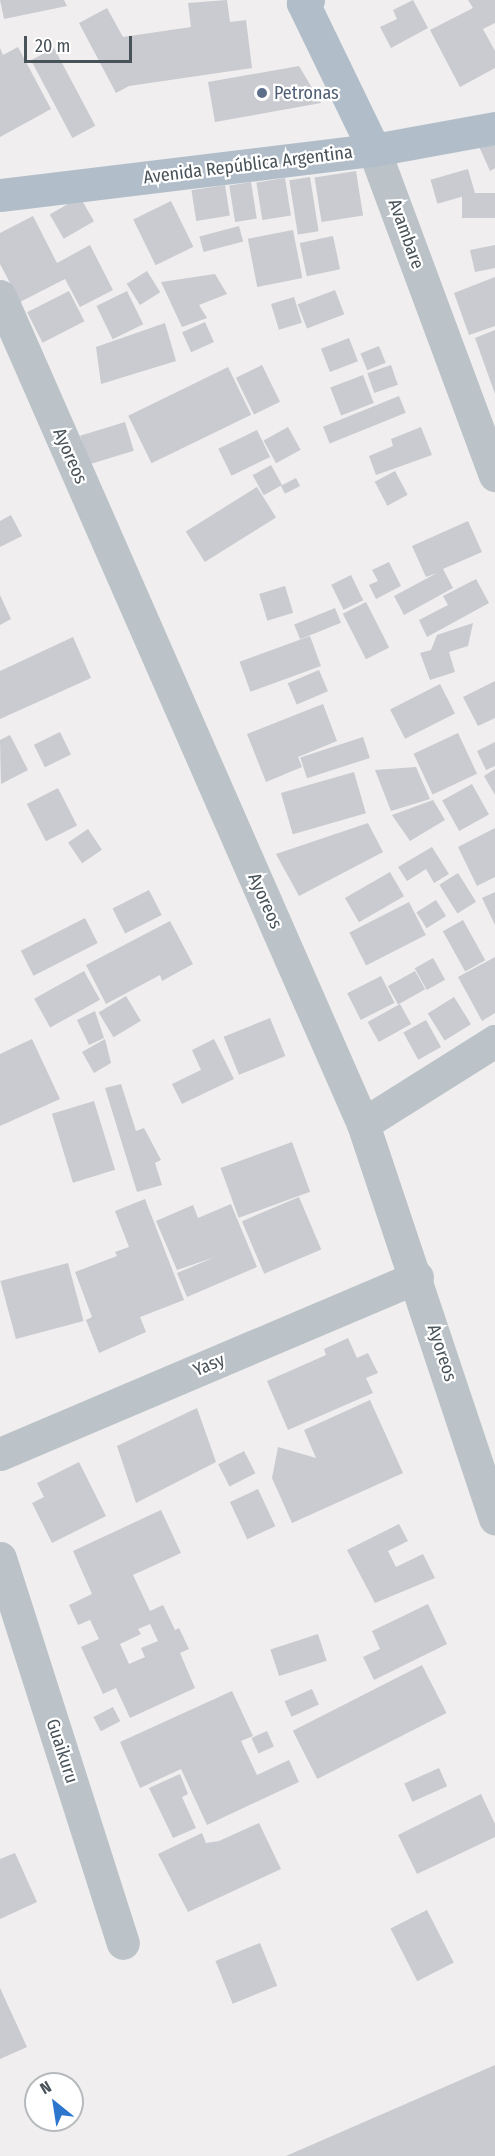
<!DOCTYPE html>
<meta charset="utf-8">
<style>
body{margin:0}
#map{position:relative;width:495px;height:2156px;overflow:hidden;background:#f0eeee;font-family:"Fira Sans Condensed",sans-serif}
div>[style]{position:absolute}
.building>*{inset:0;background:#c9cbd0;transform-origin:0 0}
.minor>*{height:33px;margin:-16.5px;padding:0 16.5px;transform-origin:16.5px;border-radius:16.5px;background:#bbc3c9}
.major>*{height:33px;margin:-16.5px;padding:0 16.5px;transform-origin:16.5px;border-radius:16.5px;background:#b1beca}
.dots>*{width:16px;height:16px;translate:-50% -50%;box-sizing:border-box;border:3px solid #fff;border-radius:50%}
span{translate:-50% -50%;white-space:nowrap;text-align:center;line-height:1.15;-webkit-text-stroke:4.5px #fff;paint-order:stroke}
.service-label{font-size:18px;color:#4e5e75}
.left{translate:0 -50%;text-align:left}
.street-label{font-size:18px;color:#485259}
.north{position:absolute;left:24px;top:2072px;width:60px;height:60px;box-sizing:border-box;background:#fff;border:2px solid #b6babd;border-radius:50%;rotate:330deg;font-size:16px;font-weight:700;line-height:24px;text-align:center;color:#485259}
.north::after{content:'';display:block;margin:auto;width:21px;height:27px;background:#2c76cd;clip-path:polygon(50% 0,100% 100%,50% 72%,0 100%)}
.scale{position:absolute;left:24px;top:36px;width:108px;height:27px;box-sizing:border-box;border:3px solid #485259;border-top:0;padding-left:8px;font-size:18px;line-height:21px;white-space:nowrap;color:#485259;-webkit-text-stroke:4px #fff;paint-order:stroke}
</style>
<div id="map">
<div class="building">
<i style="clip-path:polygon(0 0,64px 0,67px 6px,4px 19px)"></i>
<i style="clip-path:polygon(227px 0,230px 22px,246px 20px,252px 68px,129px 86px,116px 93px,79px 23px,107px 8px,123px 37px,191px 27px,188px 3px)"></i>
<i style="clip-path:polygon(413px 0,428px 28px,391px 48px,380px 27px,397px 19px,393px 10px)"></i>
<i style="clip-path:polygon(468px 0,495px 0,495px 23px,483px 29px,495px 51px,495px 68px,460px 87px,430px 30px,473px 8px)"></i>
<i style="clip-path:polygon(18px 47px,51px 109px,0 137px,0 48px,3px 55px)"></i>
<i style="left:54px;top:48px;width:88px;height:26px;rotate:62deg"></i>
<i style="clip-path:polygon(299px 66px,321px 103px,215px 122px,208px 82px)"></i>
<i style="clip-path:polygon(495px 134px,495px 168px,490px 171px,477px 142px)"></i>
<i style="left:468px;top:169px;width:25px;height:39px;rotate:74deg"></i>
<i style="left:356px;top:171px;width:45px;height:42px;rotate:81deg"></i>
<i style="left:310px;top:177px;width:55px;height:21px;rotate:81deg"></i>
<i style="left:285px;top:178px;width:38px;height:29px;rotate:81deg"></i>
<i style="left:251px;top:182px;width:37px;height:22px;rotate:81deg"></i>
<i style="left:225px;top:185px;width:31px;height:34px;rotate:81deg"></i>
<i style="left:495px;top:193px;width:25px;height:33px;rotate:90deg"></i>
<i style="left:80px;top:197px;width:28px;height:35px;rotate:60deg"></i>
<i style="left:171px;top:201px;width:51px;height:42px;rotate:64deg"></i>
<i style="clip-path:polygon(33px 216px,57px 263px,90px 245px,113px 290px,80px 307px,65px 279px,20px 302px,0 264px,0 233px)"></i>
<i style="left:239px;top:226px;width:16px;height:41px;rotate:75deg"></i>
<i style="left:293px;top:230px;width:49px;height:46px;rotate:79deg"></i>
<i style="left:333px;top:236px;width:34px;height:34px;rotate:78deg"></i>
<i style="clip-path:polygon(495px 245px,495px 268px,475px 272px,470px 250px)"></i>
<i style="left:147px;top:271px;width:25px;height:24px;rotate:58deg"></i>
<i style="clip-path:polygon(215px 274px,227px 294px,199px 305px,207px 318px,182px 327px,161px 282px)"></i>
<i style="clip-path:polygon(495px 277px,495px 326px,469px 335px,454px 293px)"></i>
<i style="left:335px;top:290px;width:26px;height:40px;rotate:69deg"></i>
<i style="left:69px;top:291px;width:34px;height:47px;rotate:63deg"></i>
<i style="left:127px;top:291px;width:37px;height:34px;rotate:64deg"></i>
<i style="left:294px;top:297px;width:27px;height:24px;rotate:73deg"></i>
<i style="left:205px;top:322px;width:22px;height:25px;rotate:66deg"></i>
<i style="clip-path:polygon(165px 323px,176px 361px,101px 384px,96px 347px)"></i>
<i style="clip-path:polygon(495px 330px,495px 394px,475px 338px)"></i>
<i style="left:349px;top:338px;width:25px;height:30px;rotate:69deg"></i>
<i style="left:379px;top:346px;width:18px;height:20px;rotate:68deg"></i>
<i style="left:262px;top:365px;width:41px;height:29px;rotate:64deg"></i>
<i style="left:391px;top:365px;width:21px;height:25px;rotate:71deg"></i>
<i style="left:228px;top:367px;width:53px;height:111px;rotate:64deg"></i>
<i style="left:363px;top:375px;width:30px;height:35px;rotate:69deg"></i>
<i style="left:399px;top:396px;width:18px;height:82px;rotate:68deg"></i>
<i style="left:125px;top:422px;width:30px;height:47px;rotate:73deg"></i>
<i style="left:288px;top:427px;width:26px;height:28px;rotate:61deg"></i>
<i style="clip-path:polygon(421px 427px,432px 455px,376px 475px,369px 456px,393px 446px,391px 439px)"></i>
<i style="left:257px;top:430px;width:30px;height:43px;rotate:64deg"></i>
<i style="left:271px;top:465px;width:23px;height:21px;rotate:61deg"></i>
<i style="left:395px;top:471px;width:27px;height:23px;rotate:62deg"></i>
<i style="left:296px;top:478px;width:9px;height:17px;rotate:63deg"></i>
<i style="left:257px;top:487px;width:36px;height:84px;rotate:58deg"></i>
<i style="clip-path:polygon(11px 515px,22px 536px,0 547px,0 521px)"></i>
<i style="clip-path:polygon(468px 521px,482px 552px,443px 569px,453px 588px,404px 615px,394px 596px,437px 573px,426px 577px,412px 546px)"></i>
<i style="clip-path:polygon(389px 562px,401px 586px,376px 599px,369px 585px,378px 581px,372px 570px)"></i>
<i style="left:351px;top:575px;width:28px;height:22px;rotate:64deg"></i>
<i style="clip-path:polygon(476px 579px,489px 603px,427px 637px,419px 620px,448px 605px,443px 596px)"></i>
<i style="left:285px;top:586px;width:28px;height:27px;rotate:73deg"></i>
<i style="clip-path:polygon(0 595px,11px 619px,0 625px)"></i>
<i style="left:366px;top:602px;width:51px;height:26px;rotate:63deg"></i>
<i style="left:335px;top:608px;width:16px;height:44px;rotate:68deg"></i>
<i style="clip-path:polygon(473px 623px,468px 646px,449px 652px,455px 672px,430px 680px,420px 653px,431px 650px,437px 635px)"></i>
<i style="left:310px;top:636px;width:32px;height:75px;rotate:70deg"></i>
<i style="clip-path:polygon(73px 637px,91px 678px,0 719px,0 671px)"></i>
<i style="left:319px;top:670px;width:23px;height:34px;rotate:67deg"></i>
<i style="clip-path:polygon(495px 681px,495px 718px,478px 726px,463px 697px)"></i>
<i style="left:440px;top:684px;width:33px;height:56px;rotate:63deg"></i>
<i style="clip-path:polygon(323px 704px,337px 741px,298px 757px,302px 767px,266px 782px,247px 734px)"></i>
<i style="left:60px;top:732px;width:25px;height:29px;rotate:64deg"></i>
<i style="left:458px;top:733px;width:45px;height:49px;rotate:65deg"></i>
<i style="clip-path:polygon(10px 735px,28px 770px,1px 784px,0 740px)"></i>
<i style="left:363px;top:737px;width:22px;height:66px;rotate:72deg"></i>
<i style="clip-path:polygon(495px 742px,495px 766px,486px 770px,477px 751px)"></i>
<i style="clip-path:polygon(416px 767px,430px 799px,391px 811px,375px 770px)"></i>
<i style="clip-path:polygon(495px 769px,495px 795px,484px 776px)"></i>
<i style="left:354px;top:772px;width:43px;height:76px;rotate:74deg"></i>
<i style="left:472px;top:784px;width:35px;height:34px;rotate:61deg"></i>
<i style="left:58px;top:788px;width:42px;height:35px;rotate:63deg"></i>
<i style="clip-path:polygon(433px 800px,445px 820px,410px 841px,392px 815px)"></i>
<i style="clip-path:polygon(368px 823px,383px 852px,299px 896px,276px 854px)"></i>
<i style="clip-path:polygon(495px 828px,495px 877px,477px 886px,458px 847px)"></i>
<i style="left:88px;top:829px;width:25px;height:24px;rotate:56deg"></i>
<i style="clip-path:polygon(432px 847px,449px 874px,434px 883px,426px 869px,407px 881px,398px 867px)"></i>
<i style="left:390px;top:872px;width:28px;height:52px;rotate:60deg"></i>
<i style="left:458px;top:873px;width:34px;height:22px;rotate:58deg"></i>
<i style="left:149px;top:890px;width:28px;height:41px;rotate:63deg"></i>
<i style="clip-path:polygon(495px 892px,495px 925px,482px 898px)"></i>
<i style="left:436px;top:900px;width:19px;height:23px;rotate:58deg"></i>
<i style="left:409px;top:902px;width:37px;height:67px;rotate:63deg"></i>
<i style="left:85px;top:918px;width:28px;height:72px;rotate:63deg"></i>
<i style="left:463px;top:920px;width:46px;height:23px;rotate:61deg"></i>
<i style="clip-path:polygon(170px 921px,193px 964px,162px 981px,160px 975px,106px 1004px,86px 965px)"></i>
<i style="clip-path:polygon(495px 957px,495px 1013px,482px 1021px,458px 977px)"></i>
<i style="left:433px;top:958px;width:25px;height:21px;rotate:61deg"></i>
<i style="left:84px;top:971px;width:33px;height:57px;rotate:61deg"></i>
<i style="left:415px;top:971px;width:21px;height:31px;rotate:61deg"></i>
<i style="left:381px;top:976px;width:30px;height:38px;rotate:63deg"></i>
<i style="left:126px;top:996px;width:29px;height:32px;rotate:59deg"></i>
<i style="left:454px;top:997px;width:32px;height:31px;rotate:58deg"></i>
<i style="left:400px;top:1004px;width:23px;height:37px;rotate:61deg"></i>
<i style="clip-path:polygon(95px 1011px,104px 1038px,89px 1045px,77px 1020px)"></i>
<i style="left:270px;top:1018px;width:41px;height:50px;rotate:68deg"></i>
<i style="left:426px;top:1020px;width:31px;height:26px;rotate:61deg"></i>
<i style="clip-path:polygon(32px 1039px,60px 1099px,0 1126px,0 1054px)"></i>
<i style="clip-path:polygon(105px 1039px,111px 1063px,94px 1073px,82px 1052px)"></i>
<i style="clip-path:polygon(214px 1039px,234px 1079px,182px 1104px,172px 1084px,201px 1070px,192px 1050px)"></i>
<i style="clip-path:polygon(121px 1084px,136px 1131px,144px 1128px,161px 1160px,155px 1163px,162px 1185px,137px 1192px,105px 1088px)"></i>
<i style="left:94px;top:1101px;width:72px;height:44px;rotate:73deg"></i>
<i style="left:292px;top:1142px;width:53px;height:76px;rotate:70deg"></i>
<i style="left:299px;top:1197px;width:57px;height:62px;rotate:67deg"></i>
<i style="clip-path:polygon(145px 1199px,184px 1300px,140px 1317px,146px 1332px,99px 1353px,86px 1320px,92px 1317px,75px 1272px,117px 1256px,115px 1252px,129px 1247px,115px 1211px)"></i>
<i style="clip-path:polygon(231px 1204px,257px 1267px,187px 1297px,177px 1273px,215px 1257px,177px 1270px,156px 1221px,193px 1205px,198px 1218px)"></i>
<i style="left:68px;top:1263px;width:60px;height:70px;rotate:75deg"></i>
<i style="clip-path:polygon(348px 1338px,357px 1358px,368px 1353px,378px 1373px,366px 1378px,373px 1393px,288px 1430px,267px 1381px,326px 1355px,324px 1349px)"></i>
<i style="clip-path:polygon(370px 1400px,403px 1473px,292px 1523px,272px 1478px,278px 1447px,316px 1458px,304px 1430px)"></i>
<i style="clip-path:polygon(197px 1408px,216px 1462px,136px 1503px,117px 1446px)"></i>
<i style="left:244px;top:1451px;width:25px;height:29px;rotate:63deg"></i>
<i style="clip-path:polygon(79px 1462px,106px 1516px,52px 1543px,32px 1503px,44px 1497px,37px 1483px)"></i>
<i style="left:258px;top:1489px;width:41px;height:31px;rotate:65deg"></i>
<i style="clip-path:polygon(evenodd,161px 1510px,181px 1553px,133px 1575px,150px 1611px,163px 1605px,175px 1630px,179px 1628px,189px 1649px,180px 1653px,195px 1688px,130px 1718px,116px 1688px,103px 1694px,81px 1647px,99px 1639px,90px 1620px,78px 1625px,69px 1605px,92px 1594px,73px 1551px,161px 1510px,150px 1624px,158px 1641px,141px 1648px,145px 1657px,129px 1664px,120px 1644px,141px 1634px,138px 1629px,150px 1624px)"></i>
<i style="clip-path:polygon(399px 1524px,408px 1541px,388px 1551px,396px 1567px,423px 1554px,435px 1578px,375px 1603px,347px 1550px)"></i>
<i style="clip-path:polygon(428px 1604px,447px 1644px,374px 1680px,363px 1657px,380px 1649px,372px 1631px)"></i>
<i style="left:318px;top:1634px;width:28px;height:50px;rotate:72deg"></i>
<i style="left:422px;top:1665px;width:54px;height:145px;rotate:63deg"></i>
<i style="left:312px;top:1689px;width:17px;height:30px;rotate:66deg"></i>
<i style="clip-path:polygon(232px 1691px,253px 1736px,241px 1741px,257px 1775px,289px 1760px,299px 1782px,207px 1825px,181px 1769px,140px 1788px,120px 1742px)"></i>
<i style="left:113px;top:1707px;width:16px;height:22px;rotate:63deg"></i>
<i style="left:267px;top:1731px;width:17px;height:17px;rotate:66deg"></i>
<i style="left:439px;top:1768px;width:20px;height:38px;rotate:66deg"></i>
<i style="clip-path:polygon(180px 1774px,188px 1794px,182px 1797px,196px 1828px,173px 1838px,149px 1788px)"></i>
<i style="clip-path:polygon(481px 1794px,495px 1824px,495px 1837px,417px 1874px,398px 1835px)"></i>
<i style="clip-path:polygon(259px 1823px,281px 1869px,188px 1912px,158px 1854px,202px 1833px,206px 1843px,219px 1841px)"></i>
<i style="clip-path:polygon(15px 1853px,37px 1902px,0 1919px,0 1859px)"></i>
<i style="left:427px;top:1910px;width:59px;height:41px;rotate:63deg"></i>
<i style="left:260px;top:1943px;width:46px;height:48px;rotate:68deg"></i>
<i style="clip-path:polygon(0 1988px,27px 2047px,0 2059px)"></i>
<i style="clip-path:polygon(495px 2065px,495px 2156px,286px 2156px)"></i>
</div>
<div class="minor">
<i style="left:374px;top:150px;width:347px;rotate:69.6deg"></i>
<i style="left:0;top:296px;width:904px;rotate:66.33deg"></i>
<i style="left:363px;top:1124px;width:416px;rotate:71.5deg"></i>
<i style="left:363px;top:1124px;width:156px;rotate:-32.2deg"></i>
<i style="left:0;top:1454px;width:453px;rotate:-23deg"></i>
<i style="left:0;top:1558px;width:404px;rotate:72.3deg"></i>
</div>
<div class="major">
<i style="left:308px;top:0;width:6px;rotate:149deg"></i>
<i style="left:303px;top:3px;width:163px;rotate:64.2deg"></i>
<i style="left:0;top:195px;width:377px;rotate:-6.9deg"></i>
<i style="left:374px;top:150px;width:123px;rotate:-10.3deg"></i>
</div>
<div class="dots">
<i style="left:262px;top:93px;background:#5c6f8a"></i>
</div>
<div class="service-label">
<span class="left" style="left:274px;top:93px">Petronas</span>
</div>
<div class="street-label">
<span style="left:248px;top:165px;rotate:-7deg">Avenida República Argentina</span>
<span style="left:406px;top:234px;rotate:70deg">Avambare</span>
<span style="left:70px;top:456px;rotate:66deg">Ayoreos</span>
<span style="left:265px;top:901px;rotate:66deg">Ayoreos</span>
<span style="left:442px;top:1353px;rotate:72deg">Ayoreos</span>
<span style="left:209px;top:1365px;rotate:-23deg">Yasy</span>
<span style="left:62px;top:1751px;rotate:72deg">Guaikuru</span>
</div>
<div class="north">N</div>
<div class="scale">20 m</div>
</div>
